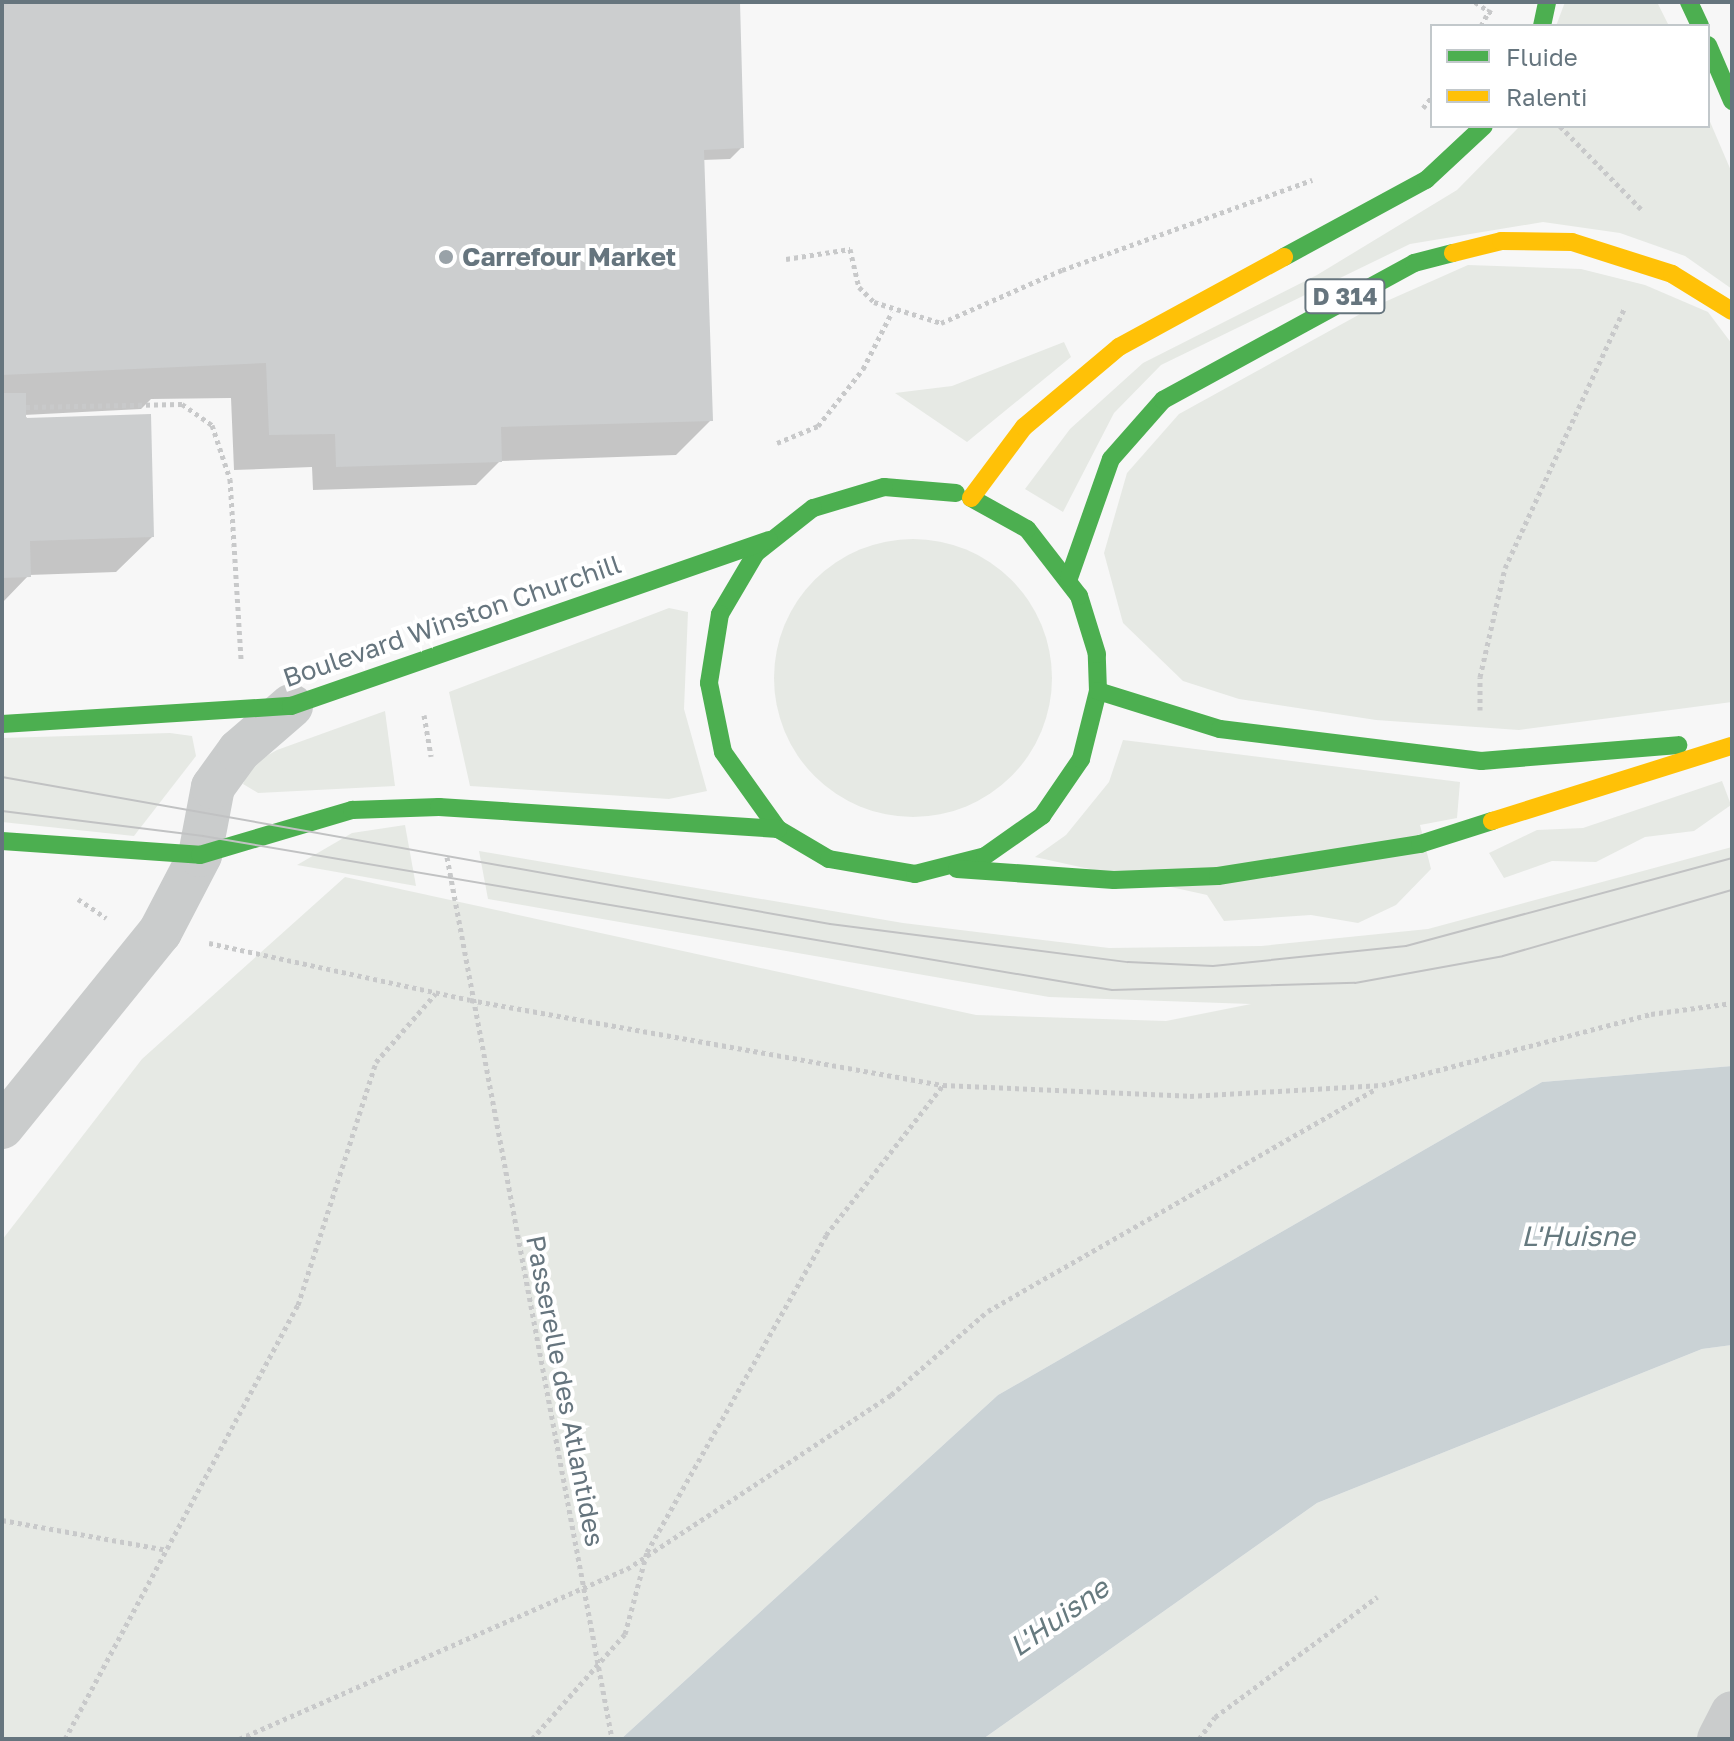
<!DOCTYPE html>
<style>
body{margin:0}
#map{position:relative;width:1734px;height:1741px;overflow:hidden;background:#f7f7f7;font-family:"Golos Text",sans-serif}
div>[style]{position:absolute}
.green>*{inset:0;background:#e6e9e4}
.round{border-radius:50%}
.water>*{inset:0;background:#cad2d5}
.shadow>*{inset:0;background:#0003}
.building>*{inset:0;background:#cccecf}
.path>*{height:5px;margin-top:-2.5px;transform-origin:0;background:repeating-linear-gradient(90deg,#c8c9ca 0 4px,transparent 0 8px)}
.street>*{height:44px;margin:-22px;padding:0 22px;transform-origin:22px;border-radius:22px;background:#cacccc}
.fast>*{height:18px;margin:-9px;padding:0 9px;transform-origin:9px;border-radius:9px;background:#4caf50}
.slow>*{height:18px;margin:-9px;padding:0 9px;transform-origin:9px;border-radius:9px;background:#ffc107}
.tram>*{height:2px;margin:-1px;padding:0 1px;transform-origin:1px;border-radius:1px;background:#c1c2c3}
.dots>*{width:22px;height:22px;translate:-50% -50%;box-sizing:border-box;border:4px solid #fff;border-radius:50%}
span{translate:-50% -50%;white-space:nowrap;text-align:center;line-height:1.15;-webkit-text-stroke:8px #fff;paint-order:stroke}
.shield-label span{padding:2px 6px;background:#fff;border:2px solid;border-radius:6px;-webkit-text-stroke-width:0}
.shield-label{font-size:24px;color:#66757e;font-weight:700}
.poi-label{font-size:26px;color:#66757e;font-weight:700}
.left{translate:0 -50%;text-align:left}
.street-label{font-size:26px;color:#66757e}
.water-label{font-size:28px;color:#667a7f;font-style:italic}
.frame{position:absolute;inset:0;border:4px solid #66757e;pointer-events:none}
.legend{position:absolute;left:1430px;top:24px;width:280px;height:104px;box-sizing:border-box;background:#fff;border:2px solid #c2c8cb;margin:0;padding:10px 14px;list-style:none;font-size:24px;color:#66757e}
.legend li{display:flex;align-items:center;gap:16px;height:40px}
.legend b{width:40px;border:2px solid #c2c8cb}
</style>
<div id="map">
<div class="green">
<i style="clip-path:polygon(1565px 2px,1657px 2px,1669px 26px,1556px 26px)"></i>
<i style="clip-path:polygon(1708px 117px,1732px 173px,1732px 289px,1685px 256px,1620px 233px,1543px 222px,1410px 244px,1161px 365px,1114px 413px,1063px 512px,1025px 489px,1070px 429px,1143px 363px,1317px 275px,1457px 190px,1520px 126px,1708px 126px)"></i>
<i style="clip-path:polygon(1468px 265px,1581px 269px,1645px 285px,1708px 312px,1732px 344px,1732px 702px,1519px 730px,1376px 720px,1239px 699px,1183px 681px,1123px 623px,1104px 553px,1127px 473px,1179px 414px,1371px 308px)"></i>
<i style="clip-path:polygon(1064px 342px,1071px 357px,967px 442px,895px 393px,952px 386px)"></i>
<i class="round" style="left:774px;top:539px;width:278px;height:278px"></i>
<i style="clip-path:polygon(669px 608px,688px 612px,684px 709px,707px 791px,669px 799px,470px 786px,449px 692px)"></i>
<i style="clip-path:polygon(385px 711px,395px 786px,258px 793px,243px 784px,252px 764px,277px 750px)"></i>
<i style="clip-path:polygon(170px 733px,192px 736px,196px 756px,134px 836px,2px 822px,2px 738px)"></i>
<i style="clip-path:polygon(1123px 740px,1460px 782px,1457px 818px,1420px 825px,1431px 869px,1396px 905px,1358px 923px,1311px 915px,1224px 921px,1207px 895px,1035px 857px,1066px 835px,1109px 782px)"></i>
<i style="clip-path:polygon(1722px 781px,1731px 805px,1694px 831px,1645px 837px,1596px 862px,1552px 861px,1504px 878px,1489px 853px,1537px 830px,1583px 828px)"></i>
<i style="clip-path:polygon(405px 825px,416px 886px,297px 865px,352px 833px)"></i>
<i style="clip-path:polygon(1732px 847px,1732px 1066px,1542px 1082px,998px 1395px,621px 1739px,2px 1739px,2px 1240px,142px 1059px,345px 877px,976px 1015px,1166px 1021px,1251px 1004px,1049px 997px,488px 899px,479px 851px,903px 923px,1109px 948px,1261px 946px,1428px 929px)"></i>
<i style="clip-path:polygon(1732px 1345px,1732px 1713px,1719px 1739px,983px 1739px,1317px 1503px,1702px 1349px)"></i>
</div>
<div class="water">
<i style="clip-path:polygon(1732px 1066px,1732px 1345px,1702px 1349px,1317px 1503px,983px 1739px,621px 1739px,998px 1395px,1542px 1082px)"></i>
</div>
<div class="shadow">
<i style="clip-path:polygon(2px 2px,738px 2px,742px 147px,730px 159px,703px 160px,711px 420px,676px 455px,500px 461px,476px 485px,313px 490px,312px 467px,234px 470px,231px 398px,151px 399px,141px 409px,24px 415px,152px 537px,116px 572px,29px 575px,2px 603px)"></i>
</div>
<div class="building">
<i style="clip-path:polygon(2px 2px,740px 2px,744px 148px,704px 150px,713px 421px,501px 427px,502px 462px,336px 467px,335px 434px,269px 435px,266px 363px,2px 375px)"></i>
<i style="clip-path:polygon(2px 393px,26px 393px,26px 418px,151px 414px,154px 537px,30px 541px,31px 577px,2px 578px)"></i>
</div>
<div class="path">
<i style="left:1475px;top:2px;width:22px;rotate:34deg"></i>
<i style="left:1481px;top:26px;width:19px;rotate:-62deg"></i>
<i style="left:1423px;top:108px;width:14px;rotate:-51deg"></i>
<i style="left:1560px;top:126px;width:116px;rotate:45.7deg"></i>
<i style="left:786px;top:259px;width:65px;rotate:-8.9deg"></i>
<i style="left:850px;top:249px;width:39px;rotate:77deg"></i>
<i style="left:859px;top:287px;width:21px;rotate:45deg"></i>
<i style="left:874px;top:302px;width:70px;rotate:17.4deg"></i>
<i style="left:941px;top:323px;width:132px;rotate:-23.7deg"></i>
<i style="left:1062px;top:270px;width:266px;rotate:-19.8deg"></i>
<i style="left:26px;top:407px;width:156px;rotate:-1.1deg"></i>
<i style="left:182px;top:404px;width:37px;rotate:35deg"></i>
<i style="left:212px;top:425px;width:57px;rotate:71.6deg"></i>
<i style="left:230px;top:479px;width:182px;rotate:86.5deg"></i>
<i style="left:777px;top:443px;width:44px;rotate:-22.5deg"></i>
<i style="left:818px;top:426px;width:73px;rotate:-51.7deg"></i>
<i style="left:863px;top:369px;width:64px;rotate:-63deg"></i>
<i style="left:1480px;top:710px;width:33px;rotate:-90deg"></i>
<i style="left:1480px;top:677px;width:112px;rotate:-77.1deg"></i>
<i style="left:1505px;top:568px;width:285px;rotate:-65.3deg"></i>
<i style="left:424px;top:715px;width:42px;rotate:80.3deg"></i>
<i style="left:447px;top:857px;width:897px;rotate:79.4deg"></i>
<i style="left:78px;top:899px;width:34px;rotate:34deg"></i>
<i style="left:209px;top:943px;width:267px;rotate:12.3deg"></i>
<i style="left:470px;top:1000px;width:481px;rotate:10.2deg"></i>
<i style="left:943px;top:1085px;width:247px;rotate:2.5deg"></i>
<i style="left:1190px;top:1096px;width:192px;rotate:-3.3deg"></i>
<i style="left:1382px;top:1085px;width:278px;rotate:-14.8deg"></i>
<i style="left:1651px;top:1014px;width:82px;rotate:-7.7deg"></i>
<i style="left:2px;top:1520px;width:168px;rotate:10.3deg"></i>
<i style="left:65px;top:1739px;width:493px;rotate:-61.8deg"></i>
<i style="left:298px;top:1305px;width:255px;rotate:-72.2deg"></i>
<i style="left:376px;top:1062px;width:91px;rotate:-49deg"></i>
<i style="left:239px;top:1739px;width:424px;rotate:-23.7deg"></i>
<i style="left:627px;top:1569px;width:316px;rotate:-33.4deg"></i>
<i style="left:891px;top:1395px;width:128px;rotate:-40.9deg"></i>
<i style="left:988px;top:1311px;width:448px;rotate:-29.8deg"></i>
<i style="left:532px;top:1739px;width:140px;rotate:-48.5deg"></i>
<i style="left:625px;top:1634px;width:85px;rotate:-75deg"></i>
<i style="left:647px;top:1552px;width:364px;rotate:-60.5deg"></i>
<i style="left:826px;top:1235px;width:190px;rotate:-52deg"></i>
<i style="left:1199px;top:1739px;width:27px;rotate:-54deg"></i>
<i style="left:1215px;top:1717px;width:202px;rotate:-36.5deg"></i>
</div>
<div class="street">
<i style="left:2px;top:1127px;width:251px;rotate:-51deg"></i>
<i style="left:160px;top:932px;width:87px;rotate:-62.5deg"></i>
<i style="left:200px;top:855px;width:69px;rotate:-79.2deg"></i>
<i style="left:213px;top:787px;width:44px;rotate:-54.2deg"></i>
<i style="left:239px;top:751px;width:69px;rotate:-40.9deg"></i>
<i style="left:1719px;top:1739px;width:29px;rotate:-63deg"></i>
</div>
<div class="fast">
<i style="left:1689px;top:2px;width:26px;rotate:65deg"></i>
<i style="left:1542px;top:26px;width:25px;rotate:-78deg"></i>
<i style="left:1708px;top:45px;width:61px;rotate:66.8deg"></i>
<i style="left:1284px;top:257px;width:162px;rotate:-28.5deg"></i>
<i style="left:1426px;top:180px;width:79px;rotate:-43deg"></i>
<i style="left:956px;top:493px;width:72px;rotate:-175.2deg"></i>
<i style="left:884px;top:487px;width:74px;rotate:163.5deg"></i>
<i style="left:813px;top:508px;width:73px;rotate:141.7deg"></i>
<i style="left:756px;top:553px;width:71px;rotate:120.5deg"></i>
<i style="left:720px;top:614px;width:70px;rotate:99.1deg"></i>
<i style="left:709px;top:683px;width:70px;rotate:78.5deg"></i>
<i style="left:723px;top:752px;width:95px;rotate:54.5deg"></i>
<i style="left:778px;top:829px;width:59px;rotate:30.5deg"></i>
<i style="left:829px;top:859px;width:87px;rotate:9.9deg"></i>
<i style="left:915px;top:874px;width:72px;rotate:-14.4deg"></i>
<i style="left:985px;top:856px;width:70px;rotate:-35.1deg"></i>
<i style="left:1042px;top:816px;width:69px;rotate:-55.6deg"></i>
<i style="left:1081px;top:759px;width:70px;rotate:-76deg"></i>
<i style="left:1098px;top:691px;width:37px;rotate:-92deg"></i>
<i style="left:1097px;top:654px;width:61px;rotate:-107.2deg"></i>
<i style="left:1079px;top:596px;width:85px;rotate:-127.8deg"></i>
<i style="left:1027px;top:529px;width:64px;rotate:-151deg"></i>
<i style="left:1069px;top:578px;width:126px;rotate:-70.6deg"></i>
<i style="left:1111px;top:459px;width:79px;rotate:-48.6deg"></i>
<i style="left:1163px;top:400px;width:286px;rotate:-28.6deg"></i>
<i style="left:1414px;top:263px;width:40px;rotate:-14.4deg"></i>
<i style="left:1098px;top:691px;width:128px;rotate:17.3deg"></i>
<i style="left:1220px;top:729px;width:263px;rotate:7deg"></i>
<i style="left:1481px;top:761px;width:198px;rotate:-4.6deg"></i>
<i style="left:2px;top:724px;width:290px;rotate:-3.6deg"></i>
<i style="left:291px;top:706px;width:506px;rotate:-19.15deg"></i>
<i style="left:2px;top:841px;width:198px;rotate:4deg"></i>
<i style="left:200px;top:855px;width:159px;rotate:-16.5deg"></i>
<i style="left:352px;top:810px;width:87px;rotate:-2deg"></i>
<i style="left:439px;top:807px;width:340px;rotate:3.7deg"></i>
<i style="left:957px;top:869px;width:157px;rotate:4deg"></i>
<i style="left:1114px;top:880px;width:104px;rotate:-2.2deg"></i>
<i style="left:1218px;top:876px;width:205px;rotate:-9deg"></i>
<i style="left:1420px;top:844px;width:76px;rotate:-17.7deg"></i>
</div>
<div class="slow">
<i style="left:1453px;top:253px;width:49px;rotate:-14deg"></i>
<i style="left:1501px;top:241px;width:71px;rotate:0.8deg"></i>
<i style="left:1572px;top:242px;width:105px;rotate:17.7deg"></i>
<i style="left:1672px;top:274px;width:70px;rotate:31.7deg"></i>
<i style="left:971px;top:498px;width:89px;rotate:-53.3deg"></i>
<i style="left:1024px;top:427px;width:124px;rotate:-40.1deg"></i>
<i style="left:1119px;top:347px;width:188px;rotate:-28.6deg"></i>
<i style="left:1492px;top:821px;width:251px;rotate:-17.4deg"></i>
</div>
<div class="tram">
<i style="left:2px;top:777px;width:841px;rotate:10.07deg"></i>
<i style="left:830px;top:924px;width:300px;rotate:7.3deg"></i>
<i style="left:1128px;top:962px;width:85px;rotate:2.7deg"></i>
<i style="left:1213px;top:966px;width:194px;rotate:-5.9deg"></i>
<i style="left:1406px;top:946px;width:338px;rotate:-15.1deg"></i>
<i style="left:2px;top:811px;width:203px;rotate:7.1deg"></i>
<i style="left:203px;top:836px;width:922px;rotate:9.62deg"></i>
<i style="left:1112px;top:990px;width:243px;rotate:-1.7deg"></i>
<i style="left:1355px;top:983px;width:150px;rotate:-10.3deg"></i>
<i style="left:1503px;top:956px;width:238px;rotate:-16.1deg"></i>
</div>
<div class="dots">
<i style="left:446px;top:257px;background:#99a2a8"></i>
</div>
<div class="shield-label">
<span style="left:1345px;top:296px">D 314</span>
</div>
<div class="poi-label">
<span class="left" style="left:462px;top:257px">Carrefour Market</span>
</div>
<div class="street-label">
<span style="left:452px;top:621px;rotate:-19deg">Boulevard Winston Churchill</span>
<span style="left:565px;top:1391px;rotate:79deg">Passerelle des Atlantides</span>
</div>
<div class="water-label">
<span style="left:1578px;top:1236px">L'Huisne</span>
<span style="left:1059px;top:1617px;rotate:-35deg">L'Huisne</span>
</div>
<div class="frame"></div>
<ul class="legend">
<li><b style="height:10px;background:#4caf50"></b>Fluide</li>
<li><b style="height:10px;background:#ffc107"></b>Ralenti</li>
</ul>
</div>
